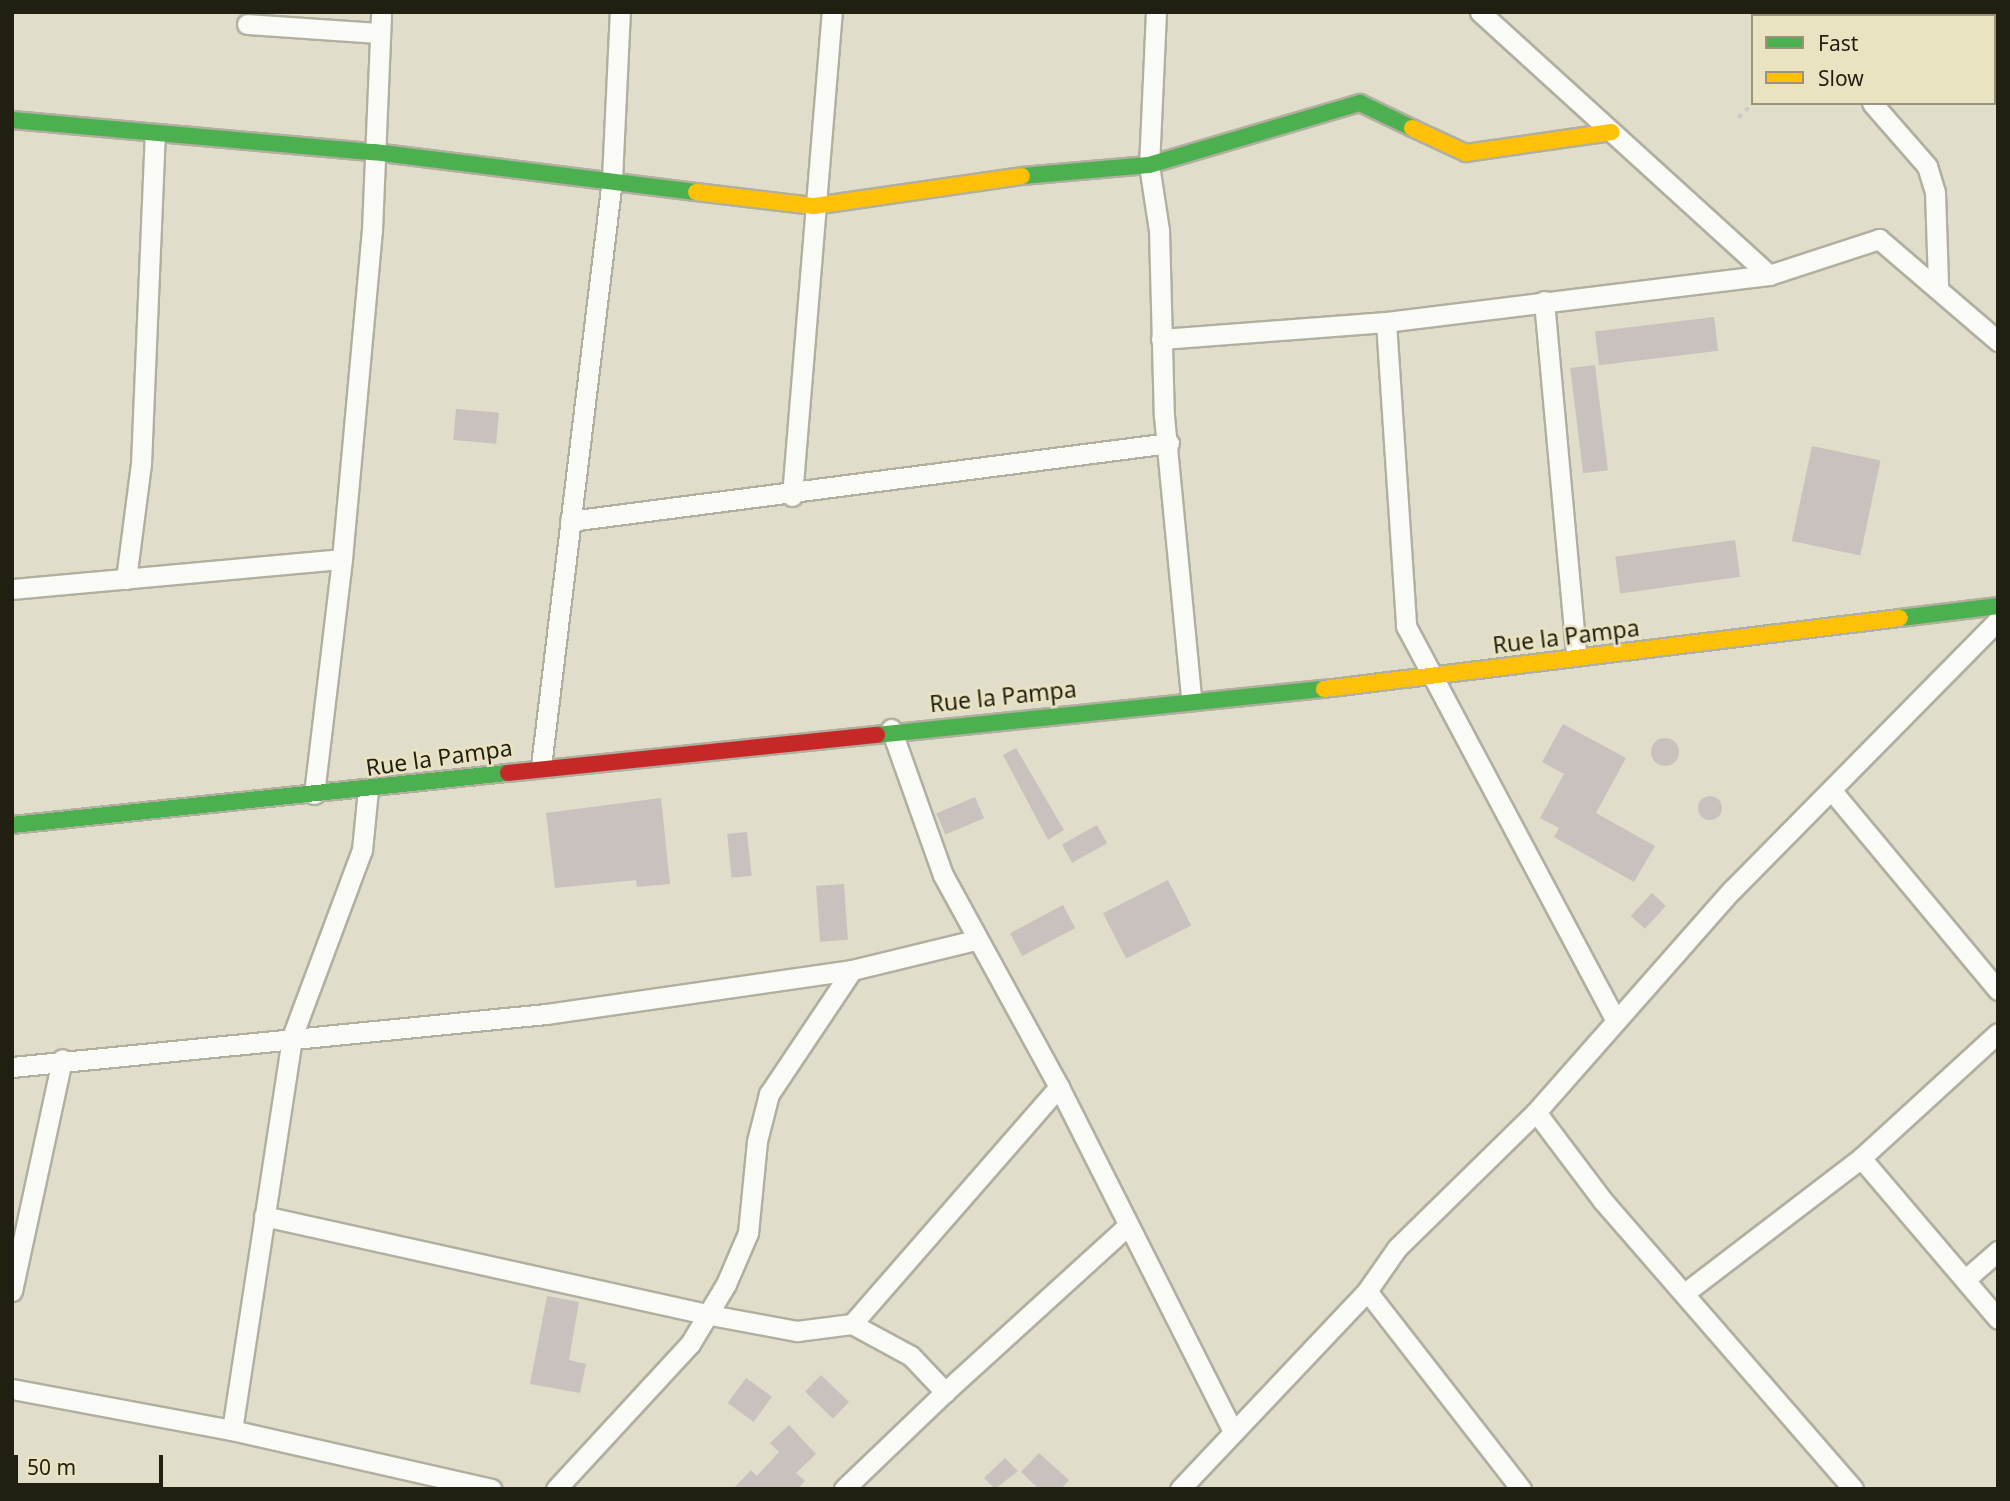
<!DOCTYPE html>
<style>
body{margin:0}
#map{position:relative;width:2010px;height:1501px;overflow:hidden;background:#e0ddca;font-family:"Noto Sans",sans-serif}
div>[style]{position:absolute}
.building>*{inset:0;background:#c8c1bd;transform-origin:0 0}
.round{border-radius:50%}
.path>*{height:3.5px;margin-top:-1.75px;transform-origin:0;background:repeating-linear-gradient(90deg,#cccbc6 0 5px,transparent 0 10px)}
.roads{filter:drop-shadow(2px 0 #b1afa0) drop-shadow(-2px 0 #b1afa0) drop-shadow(0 2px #b1afa0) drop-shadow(0 -2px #b1afa0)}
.street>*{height:19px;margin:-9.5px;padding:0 9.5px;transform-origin:9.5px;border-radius:9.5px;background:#fafaf7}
.fast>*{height:16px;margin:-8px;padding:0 8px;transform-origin:8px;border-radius:8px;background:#4caf50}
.slow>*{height:16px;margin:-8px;padding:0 8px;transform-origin:8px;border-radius:8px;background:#ffc107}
.jam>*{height:16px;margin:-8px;padding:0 8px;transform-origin:8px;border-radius:8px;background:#c62828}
span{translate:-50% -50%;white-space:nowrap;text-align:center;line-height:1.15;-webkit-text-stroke:5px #e9e3c1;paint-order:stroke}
.street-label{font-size:23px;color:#211e12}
.frame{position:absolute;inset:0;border:14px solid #211e12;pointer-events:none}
.legend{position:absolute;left:1751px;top:14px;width:245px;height:91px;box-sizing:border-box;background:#e9e3c1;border:2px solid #99947b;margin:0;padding:9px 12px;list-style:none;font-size:21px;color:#211e12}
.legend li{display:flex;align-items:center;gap:14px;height:35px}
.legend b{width:35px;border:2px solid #99947b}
.scale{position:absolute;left:14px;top:1455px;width:149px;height:32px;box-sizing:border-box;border:4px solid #211e12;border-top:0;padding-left:9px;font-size:21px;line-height:24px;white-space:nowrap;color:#211e12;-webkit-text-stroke:5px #e9e3c1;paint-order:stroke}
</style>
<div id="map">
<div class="building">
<i style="left:1714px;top:317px;width:34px;height:120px;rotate:83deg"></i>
<i style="left:1595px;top:365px;width:106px;height:25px;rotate:83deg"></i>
<i style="left:456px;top:409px;width:43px;height:31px;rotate:5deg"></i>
<i style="left:1812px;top:446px;width:70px;height:97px;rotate:12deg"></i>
<i style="left:1735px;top:540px;width:37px;height:121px;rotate:82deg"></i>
<i style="clip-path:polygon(1563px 724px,1626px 758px,1596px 813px,1655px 846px,1634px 882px,1554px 837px,1559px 828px,1540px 818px,1564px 774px,1542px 762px)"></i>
<i class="round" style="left:1651px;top:738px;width:28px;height:28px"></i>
<i style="clip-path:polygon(1016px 748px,1064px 830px,1048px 840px,1003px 755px)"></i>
<i class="round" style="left:1698px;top:796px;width:24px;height:24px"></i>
<i style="left:975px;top:797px;width:23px;height:42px;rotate:67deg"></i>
<i style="clip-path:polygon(661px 798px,670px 884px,637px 887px,636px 880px,555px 888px,546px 813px)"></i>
<i style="left:1097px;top:825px;width:21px;height:40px;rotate:61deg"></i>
<i style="left:747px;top:832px;width:44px;height:20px;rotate:84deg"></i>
<i style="left:1168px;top:880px;width:51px;height:73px;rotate:63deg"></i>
<i style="left:844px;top:884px;width:56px;height:28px;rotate:86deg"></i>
<i style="left:1652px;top:893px;width:19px;height:31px;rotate:43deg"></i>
<i style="left:1063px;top:905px;width:26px;height:60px;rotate:62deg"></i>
<i style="clip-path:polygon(547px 1296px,579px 1302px,569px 1360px,586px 1364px,580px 1393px,530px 1384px)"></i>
<i style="left:821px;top:1375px;width:39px;height:23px;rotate:44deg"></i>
<i style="left:746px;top:1378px;width:32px;height:31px;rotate:36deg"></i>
<i style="clip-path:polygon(789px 1425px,816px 1454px,796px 1473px,805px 1481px,798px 1489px,733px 1489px,751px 1470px,757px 1476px,779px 1452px,770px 1443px)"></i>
<i style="clip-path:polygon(1039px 1453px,1069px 1480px,1061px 1489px,1039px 1489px,1021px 1472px)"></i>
<i style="clip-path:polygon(1005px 1458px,1018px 1471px,995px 1489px,984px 1478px)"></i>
</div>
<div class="path">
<i style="left:1738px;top:118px;width:21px;rotate:-45deg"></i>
</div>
<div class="roads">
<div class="street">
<i style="left:1156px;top:12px;width:153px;rotate:92.6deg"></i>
<i style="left:1149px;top:165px;width:66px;rotate:81.3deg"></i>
<i style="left:1159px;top:230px;width:186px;rotate:88.5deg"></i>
<i style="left:1164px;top:416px;width:282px;rotate:84.5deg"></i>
<i style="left:1480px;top:12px;width:391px;rotate:42.3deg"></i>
<i style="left:1794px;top:12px;width:4px;rotate:63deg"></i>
<i style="left:247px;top:24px;width:133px;rotate:3.9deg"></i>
<i style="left:1872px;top:103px;width:84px;rotate:48.9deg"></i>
<i style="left:1927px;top:166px;width:27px;rotate:73deg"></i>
<i style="left:1935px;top:192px;width:92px;rotate:88.1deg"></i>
<i style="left:1544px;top:301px;width:355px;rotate:84.8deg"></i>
<i style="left:1386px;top:322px;width:305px;rotate:86.2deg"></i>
<i style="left:1406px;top:626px;width:445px;rotate:62deg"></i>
<i style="left:1161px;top:339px;width:226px;rotate:-4.3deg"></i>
<i style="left:1386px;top:322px;width:386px;rotate:-7deg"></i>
<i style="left:1769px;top:275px;width:116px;rotate:-18.1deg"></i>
<i style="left:1879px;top:239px;width:157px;rotate:40.6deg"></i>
<i style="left:792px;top:496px;width:486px;rotate:-85.3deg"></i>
<i style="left:570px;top:521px;width:604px;rotate:-7.42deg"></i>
<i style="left:126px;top:579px;width:116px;rotate:-82.6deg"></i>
<i style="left:141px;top:464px;width:328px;rotate:-87.6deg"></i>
<i style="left:12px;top:589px;width:331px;rotate:-5.2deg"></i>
<i style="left:342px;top:559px;width:330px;rotate:-84.8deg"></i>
<i style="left:372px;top:230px;width:218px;rotate:-87.6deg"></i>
<i style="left:891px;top:729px;width:155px;rotate:70.4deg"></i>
<i style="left:943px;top:875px;width:242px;rotate:61.3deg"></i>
<i style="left:1059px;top:1087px;width:386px;rotate:63.2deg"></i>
<i style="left:541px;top:766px;width:591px;rotate:-83.1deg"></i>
<i style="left:612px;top:179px;width:167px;rotate:-87.3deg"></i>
<i style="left:1832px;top:791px;width:259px;rotate:50.2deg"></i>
<i style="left:314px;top:794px;width:237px;rotate:-83.2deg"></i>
<i style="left:12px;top:1067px;width:537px;rotate:-5.67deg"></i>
<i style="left:546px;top:1014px;width:309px;rotate:-8.2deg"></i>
<i style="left:852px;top:970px;width:127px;rotate:-13.7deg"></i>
<i style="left:1536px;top:1112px;width:111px;rotate:53deg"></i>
<i style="left:1603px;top:1201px;width:381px;rotate:49deg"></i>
<i style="left:1861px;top:1158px;width:211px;rotate:49.6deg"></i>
<i style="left:264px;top:1216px;width:452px;rotate:12.5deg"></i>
<i style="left:705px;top:1314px;width:94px;rotate:10.5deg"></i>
<i style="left:797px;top:1331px;width:55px;rotate:-7.3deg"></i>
<i style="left:852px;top:1324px;width:67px;rotate:28.5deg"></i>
<i style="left:911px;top:1356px;width:50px;rotate:46.6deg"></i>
<i style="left:945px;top:1392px;width:140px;rotate:136.2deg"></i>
<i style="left:1968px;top:1277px;width:40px;rotate:-41deg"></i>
<i style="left:12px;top:1291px;width:237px;rotate:-77.8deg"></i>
<i style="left:1367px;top:1291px;width:251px;rotate:52.1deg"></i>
<i style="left:1686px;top:1292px;width:220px;rotate:-37.4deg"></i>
<i style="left:1861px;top:1158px;width:185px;rotate:-42.4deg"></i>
<i style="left:852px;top:1324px;width:315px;rotate:-48.9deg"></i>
<i style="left:12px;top:1389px;width:224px;rotate:10.6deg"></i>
<i style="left:232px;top:1430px;width:266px;rotate:12.8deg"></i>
<i style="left:945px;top:1392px;width:244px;rotate:-42.3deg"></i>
<i style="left:232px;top:1430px;width:398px;rotate:-81.3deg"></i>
<i style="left:292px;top:1037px;width:200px;rotate:-69.5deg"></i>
<i style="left:362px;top:850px;width:60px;rotate:-84.3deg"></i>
<i style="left:556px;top:1489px;width:197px;rotate:-47.3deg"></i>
<i style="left:690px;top:1344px;width:70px;rotate:-59deg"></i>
<i style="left:726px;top:1284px;width:56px;rotate:-66.7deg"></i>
<i style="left:748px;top:1233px;width:92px;rotate:-84.4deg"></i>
<i style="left:757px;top:1141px;width:49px;rotate:-75.7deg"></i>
<i style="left:769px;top:1094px;width:149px;rotate:-56.2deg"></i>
<i style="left:1180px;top:1489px;width:272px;rotate:-46.6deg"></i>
<i style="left:1367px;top:1291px;width:52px;rotate:-55.1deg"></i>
<i style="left:1397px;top:1248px;width:194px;rotate:-44.4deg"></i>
<i style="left:1536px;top:1112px;width:296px;rotate:-48.6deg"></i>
<i style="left:1732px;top:890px;width:379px;rotate:-45.4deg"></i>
</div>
<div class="fast">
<i style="left:12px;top:120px;width:363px;rotate:5.1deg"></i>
<i style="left:374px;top:152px;width:324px;rotate:7.1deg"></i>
<i style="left:1022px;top:176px;width:127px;rotate:-5deg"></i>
<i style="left:1149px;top:165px;width:220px;rotate:-16.4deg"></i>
<i style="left:1360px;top:103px;width:58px;rotate:25.7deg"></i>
<i style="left:1900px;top:618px;width:99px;rotate:-7deg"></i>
<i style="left:877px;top:735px;width:449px;rotate:-5.9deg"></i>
<i style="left:12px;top:825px;width:499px;rotate:-6deg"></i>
</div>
<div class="slow">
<i style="left:1412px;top:128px;width:60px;rotate:24.8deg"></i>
<i style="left:1466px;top:153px;width:147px;rotate:-8.2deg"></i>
<i style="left:696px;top:192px;width:119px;rotate:6.8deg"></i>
<i style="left:814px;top:206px;width:210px;rotate:-8.2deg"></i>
<i style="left:1324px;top:689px;width:580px;rotate:-7.03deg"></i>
</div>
<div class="jam">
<i style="left:508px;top:773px;width:371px;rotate:-5.9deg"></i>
</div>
</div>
<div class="street-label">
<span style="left:1566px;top:636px;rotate:-7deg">Rue la Pampa</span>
<span style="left:1003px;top:696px;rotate:-6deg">Rue la Pampa</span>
<span style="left:439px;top:757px;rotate:-8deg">Rue la Pampa</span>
</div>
<div class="frame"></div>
<ul class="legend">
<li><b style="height:9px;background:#4caf50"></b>Fast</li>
<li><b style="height:9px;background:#ffc107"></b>Slow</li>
</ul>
<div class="scale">50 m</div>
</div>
